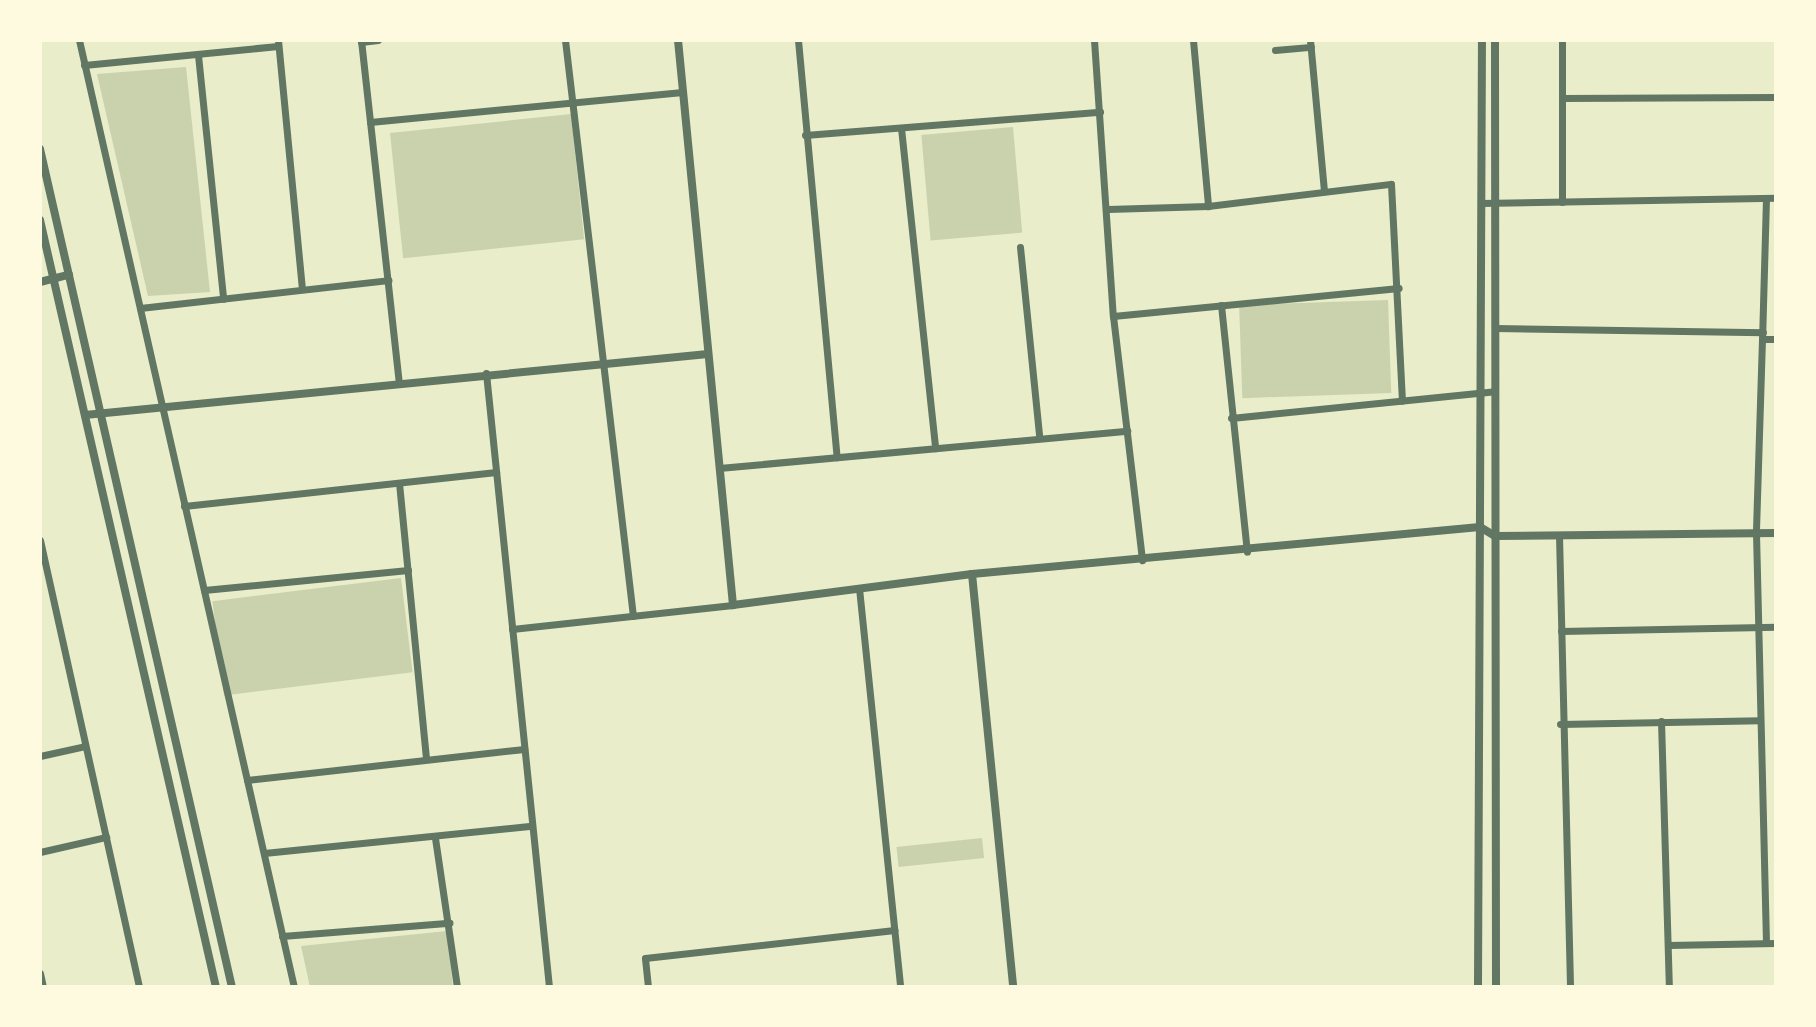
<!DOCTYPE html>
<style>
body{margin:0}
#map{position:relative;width:1816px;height:1027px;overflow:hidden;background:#e9edc9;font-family:"PT Sans",sans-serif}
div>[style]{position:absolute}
.green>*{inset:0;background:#cad2ad;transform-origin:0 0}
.minor>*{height:7px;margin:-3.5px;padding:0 3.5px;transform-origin:3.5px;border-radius:3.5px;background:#617663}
.tertiary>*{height:8px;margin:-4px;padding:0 4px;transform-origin:4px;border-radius:4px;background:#617663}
span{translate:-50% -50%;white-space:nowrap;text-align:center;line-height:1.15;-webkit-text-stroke:6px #fefae0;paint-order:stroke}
.frame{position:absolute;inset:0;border:42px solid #fefae0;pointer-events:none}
</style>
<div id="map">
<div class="green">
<i style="clip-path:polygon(186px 67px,210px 292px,148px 296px,97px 74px)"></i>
<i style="left:571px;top:114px;width:126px;height:182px;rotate:84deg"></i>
<i style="left:1013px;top:127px;width:106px;height:92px;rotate:85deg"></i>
<i style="left:1388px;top:300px;width:93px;height:149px;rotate:88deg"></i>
<i style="left:401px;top:578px;width:95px;height:190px;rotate:83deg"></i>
<i style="left:982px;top:838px;width:20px;height:86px;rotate:84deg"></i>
<i style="clip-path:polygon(447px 931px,453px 987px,310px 987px,301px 946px)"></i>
</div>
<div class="minor">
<i style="left:79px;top:40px;width:971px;rotate:77.21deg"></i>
<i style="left:278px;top:40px;width:250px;rotate:84.5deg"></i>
<i style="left:361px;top:40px;width:344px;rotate:83.7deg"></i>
<i style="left:565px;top:40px;width:580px;rotate:83.27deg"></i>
<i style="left:798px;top:40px;width:419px;rotate:84.7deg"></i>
<i style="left:1094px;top:40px;width:277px;rotate:86.1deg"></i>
<i style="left:1113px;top:316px;width:246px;rotate:83.2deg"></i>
<i style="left:1193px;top:40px;width:167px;rotate:84.8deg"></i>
<i style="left:1310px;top:40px;width:151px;rotate:84.7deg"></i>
<i style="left:361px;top:42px;width:17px;rotate:-7deg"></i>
<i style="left:1275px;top:50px;width:36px;rotate:-5deg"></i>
<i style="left:198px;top:55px;width:245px;rotate:84.1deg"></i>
<i style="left:84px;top:65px;width:195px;rotate:-5.6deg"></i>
<i style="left:1562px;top:98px;width:214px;rotate:-0.3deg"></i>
<i style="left:370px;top:122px;width:314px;rotate:-5.5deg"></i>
<i style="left:901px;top:128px;width:322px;rotate:83.9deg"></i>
<i style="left:805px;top:135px;width:296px;rotate:-4.5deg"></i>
<i style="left:1766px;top:198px;width:141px;rotate:91.6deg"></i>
<i style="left:1762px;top:339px;width:14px"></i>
<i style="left:1562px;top:202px;width:162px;rotate:-90deg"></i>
<i style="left:1481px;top:203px;width:295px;rotate:-1deg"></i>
<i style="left:1108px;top:209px;width:100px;rotate:-1.7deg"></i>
<i style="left:1208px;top:206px;width:184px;rotate:-6.9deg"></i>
<i style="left:1391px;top:184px;width:217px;rotate:87.1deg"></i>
<i style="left:1020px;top:247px;width:189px;rotate:84.2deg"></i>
<i style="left:1221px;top:305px;width:248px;rotate:84deg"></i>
<i style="left:140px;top:308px;width:250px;rotate:-6.4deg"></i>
<i style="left:1113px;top:316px;width:287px;rotate:-5.6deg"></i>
<i style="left:1495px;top:328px;width:268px;rotate:0.9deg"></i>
<i style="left:1762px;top:339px;width:194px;rotate:91.8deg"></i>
<i style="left:1756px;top:533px;width:410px;rotate:88.6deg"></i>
<i style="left:486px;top:373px;width:617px;rotate:84.14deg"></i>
<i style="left:1231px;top:418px;width:265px;rotate:-5.8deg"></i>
<i style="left:719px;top:468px;width:410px;rotate:-5.2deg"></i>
<i style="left:399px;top:483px;width:277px;rotate:84.4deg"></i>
<i style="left:184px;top:506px;width:314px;rotate:-6.2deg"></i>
<i style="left:1559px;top:535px;width:452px;rotate:88.6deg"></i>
<i style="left:40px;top:540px;width:458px;rotate:77.5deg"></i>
<i style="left:859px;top:588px;width:401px;rotate:84.1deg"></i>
<i style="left:204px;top:590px;width:205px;rotate:-5.6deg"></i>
<i style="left:512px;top:629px;width:222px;rotate:-6.2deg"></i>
<i style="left:1561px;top:631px;width:215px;rotate:-1.1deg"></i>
<i style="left:1661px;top:721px;width:266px;rotate:88.3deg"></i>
<i style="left:1560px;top:724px;width:200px;rotate:-1.1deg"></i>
<i style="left:40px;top:756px;width:46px;rotate:-12.5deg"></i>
<i style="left:247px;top:780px;width:279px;rotate:-6.4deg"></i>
<i style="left:435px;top:838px;width:151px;rotate:81.6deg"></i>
<i style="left:40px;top:852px;width:68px;rotate:-12.8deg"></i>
<i style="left:264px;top:853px;width:269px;rotate:-5.8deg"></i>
<i style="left:282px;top:936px;width:168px;rotate:-4.5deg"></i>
<i style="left:1668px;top:945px;width:108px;rotate:-1.1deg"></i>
<i style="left:40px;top:973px;width:14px;rotate:78deg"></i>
<i style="left:648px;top:987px;width:29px;rotate:-96deg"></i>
<i style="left:645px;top:958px;width:251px;rotate:-6.4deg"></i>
</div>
<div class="tertiary">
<i style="left:678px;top:40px;width:568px;rotate:84.44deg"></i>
<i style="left:733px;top:605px;width:241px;rotate:-7.4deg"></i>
<i style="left:972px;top:574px;width:510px;rotate:-5.29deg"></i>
<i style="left:1480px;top:527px;width:17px;rotate:31deg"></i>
<i style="left:1495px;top:536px;width:281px;rotate:-0.6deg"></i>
<i style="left:1495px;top:40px;width:947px;rotate:89.94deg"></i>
<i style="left:40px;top:149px;width:860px;rotate:77.1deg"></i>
<i style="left:40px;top:220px;width:787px;rotate:77.08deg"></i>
<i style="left:40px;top:282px;width:30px;rotate:-14deg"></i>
<i style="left:85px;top:415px;width:626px;rotate:-5.59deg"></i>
<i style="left:972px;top:574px;width:415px;rotate:84.3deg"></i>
<i style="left:1478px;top:987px;width:947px;rotate:-89.76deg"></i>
</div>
<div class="frame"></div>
</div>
